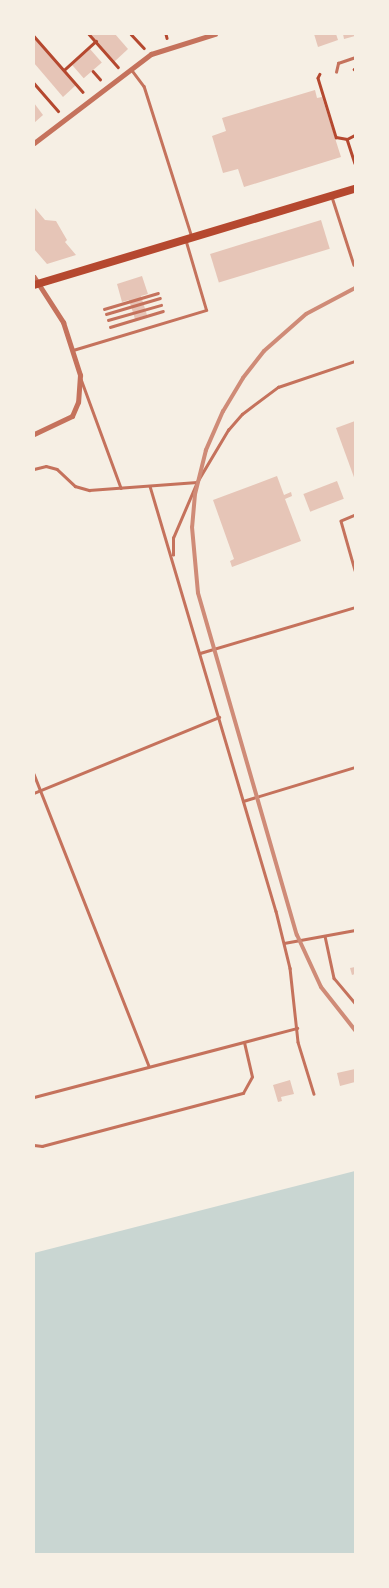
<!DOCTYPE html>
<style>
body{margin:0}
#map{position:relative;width:389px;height:1588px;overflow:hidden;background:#f6efe4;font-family:Arial,sans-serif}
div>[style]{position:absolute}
.water>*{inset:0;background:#c9d6d2}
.building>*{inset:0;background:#e6c5b7;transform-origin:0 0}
.path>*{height:2.5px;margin:-1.25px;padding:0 1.25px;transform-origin:1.25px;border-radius:1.25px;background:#b5482f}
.service>*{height:2.5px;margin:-1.25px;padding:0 1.25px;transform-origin:1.25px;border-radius:1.25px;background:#c5725c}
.minor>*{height:5px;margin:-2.5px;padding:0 2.5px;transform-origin:2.5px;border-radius:2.5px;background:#c5725c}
.secondary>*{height:8px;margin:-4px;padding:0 4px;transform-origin:4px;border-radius:4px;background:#b5482f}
.rail>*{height:4px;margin:-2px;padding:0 2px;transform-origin:2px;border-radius:2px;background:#cf8b77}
span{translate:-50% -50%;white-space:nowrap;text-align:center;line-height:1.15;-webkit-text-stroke:5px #f6efe4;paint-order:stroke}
.frame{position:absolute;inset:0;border:35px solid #f6efe4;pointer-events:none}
</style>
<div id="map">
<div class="water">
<i style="clip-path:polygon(355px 1171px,355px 1554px,34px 1554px,34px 1253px)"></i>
</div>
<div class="building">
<i style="clip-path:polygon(90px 34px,115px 34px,128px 49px,114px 62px)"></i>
<i style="clip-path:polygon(314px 34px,336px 34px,338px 40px,318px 47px)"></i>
<i style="clip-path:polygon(343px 34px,355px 34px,355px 36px,344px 39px)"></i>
<i style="clip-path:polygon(34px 38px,76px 85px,63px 97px,34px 63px)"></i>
<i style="left:90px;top:49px;width:18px;height:24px;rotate:49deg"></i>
<i style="clip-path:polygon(315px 90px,317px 98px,322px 97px,341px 157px,244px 187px,238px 169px,223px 173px,212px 136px,226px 131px,222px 118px)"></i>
<i style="clip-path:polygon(34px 103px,43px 115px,34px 123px)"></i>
<i style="clip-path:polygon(34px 207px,45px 220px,56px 221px,67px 240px,65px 242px,76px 255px,47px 264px,34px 249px)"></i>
<i style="left:321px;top:220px;width:30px;height:116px;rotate:73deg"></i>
<i style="clip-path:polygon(142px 276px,148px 294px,141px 296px,147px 315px,135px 319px,129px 300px,122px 302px,117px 284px)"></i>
<i style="clip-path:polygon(355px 421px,355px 480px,336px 428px)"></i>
<i style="clip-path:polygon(277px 476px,284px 495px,291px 492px,292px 496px,285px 499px,301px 541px,232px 567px,230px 561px,234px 559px,213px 500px)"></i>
<i style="left:337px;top:481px;width:19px;height:36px;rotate:69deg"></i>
<i style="clip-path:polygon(355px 967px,355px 974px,352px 975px,350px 968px)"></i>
<i style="clip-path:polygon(355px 1069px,355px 1082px,340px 1086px,337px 1073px)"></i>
<i style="clip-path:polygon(290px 1080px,294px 1094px,281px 1097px,282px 1101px,278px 1102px,273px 1085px)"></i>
</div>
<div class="path">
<i style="left:89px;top:34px;width:44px;rotate:48.7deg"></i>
<i style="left:131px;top:34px;width:19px;rotate:47deg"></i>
<i style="left:166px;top:34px;width:4px;rotate:76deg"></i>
<i style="left:34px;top:36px;width:74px;rotate:48.8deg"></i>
<i style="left:354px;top:69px;width:1px;rotate:45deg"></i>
<i style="left:64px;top:70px;width:43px;rotate:-42.2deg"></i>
<i style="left:93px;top:71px;width:11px;rotate:49deg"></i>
<i style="left:320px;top:74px;width:4px;rotate:117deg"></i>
<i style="left:318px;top:78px;width:62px;rotate:73deg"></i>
<i style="left:336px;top:137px;width:11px;rotate:10deg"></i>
<i style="left:347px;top:139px;width:25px;rotate:72deg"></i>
<i style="left:34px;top:83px;width:37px;rotate:49deg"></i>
<i style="left:347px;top:139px;width:9px;rotate:-27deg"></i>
</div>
<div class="service">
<i style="left:131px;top:69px;width:21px;rotate:53deg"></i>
<i style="left:144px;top:86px;width:158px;rotate:72.4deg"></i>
<i style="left:336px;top:72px;width:9px;rotate:-77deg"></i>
<i style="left:338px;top:63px;width:18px;rotate:-19deg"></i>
<i style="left:332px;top:197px;width:71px;rotate:72.1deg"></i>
<i style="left:104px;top:309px;width:56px;rotate:-16.5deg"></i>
<i style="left:106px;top:314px;width:56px;rotate:-16.5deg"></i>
<i style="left:108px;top:320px;width:55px;rotate:-15.8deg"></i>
<i style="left:110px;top:327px;width:55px;rotate:-16.8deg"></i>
<i style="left:73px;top:350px;width:139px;rotate:-16.7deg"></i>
<i style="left:206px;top:310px;width:71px;rotate:-106.4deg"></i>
<i style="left:81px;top:379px;width:116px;rotate:69.8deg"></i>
<i style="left:34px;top:469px;width:12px;rotate:-14deg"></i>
<i style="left:46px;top:466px;width:11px;rotate:15deg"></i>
<i style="left:57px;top:469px;width:25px;rotate:43deg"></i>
<i style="left:75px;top:486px;width:15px;rotate:16deg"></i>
<i style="left:89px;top:490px;width:108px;rotate:-4.2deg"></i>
<i style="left:150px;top:486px;width:443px;rotate:73.5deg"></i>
<i style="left:276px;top:911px;width:59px;rotate:76.2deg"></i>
<i style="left:290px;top:968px;width:74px;rotate:83.8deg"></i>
<i style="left:298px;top:1042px;width:54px;rotate:72.9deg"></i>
<i style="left:355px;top:515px;width:15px;rotate:157deg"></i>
<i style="left:341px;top:521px;width:51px;rotate:74.1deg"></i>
<i style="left:173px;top:555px;width:17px;rotate:-90deg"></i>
<i style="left:173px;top:538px;width:61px;rotate:-66.8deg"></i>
<i style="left:197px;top:482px;width:61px;rotate:-59.2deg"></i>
<i style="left:228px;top:430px;width:21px;rotate:-49deg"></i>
<i style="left:242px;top:414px;width:45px;rotate:-36.9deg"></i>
<i style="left:278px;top:387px;width:81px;rotate:-18.7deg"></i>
<i style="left:200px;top:653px;width:162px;rotate:-16.5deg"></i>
<i style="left:34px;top:774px;width:314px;rotate:68.5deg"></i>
<i style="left:34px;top:793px;width:200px;rotate:-22.3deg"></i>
<i style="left:243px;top:801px;width:117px;rotate:-16.9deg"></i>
<i style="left:325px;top:936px;width:43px;rotate:77.9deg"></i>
<i style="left:334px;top:978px;width:33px;rotate:50deg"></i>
<i style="left:284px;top:943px;width:72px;rotate:-10.4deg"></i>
<i style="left:34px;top:1097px;width:272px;rotate:-14.7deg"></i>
<i style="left:34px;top:1145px;width:8px;rotate:7deg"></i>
<i style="left:42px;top:1146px;width:208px;rotate:-14.8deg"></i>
<i style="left:243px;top:1093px;width:18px;rotate:-61deg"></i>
<i style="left:252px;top:1077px;width:35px;rotate:-103deg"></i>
</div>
<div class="minor">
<i style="left:34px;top:143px;width:147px;rotate:-37.3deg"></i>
<i style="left:151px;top:54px;width:67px;rotate:-17.4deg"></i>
<i style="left:34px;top:277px;width:54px;rotate:57.2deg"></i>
<i style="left:63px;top:322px;width:56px;rotate:72.2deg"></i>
<i style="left:80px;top:375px;width:27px;rotate:94deg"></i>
<i style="left:78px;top:402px;width:15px;rotate:113deg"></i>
<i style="left:72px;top:416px;width:42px;rotate:154.7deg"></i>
</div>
<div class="secondary">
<i style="left:34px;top:285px;width:335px;rotate:-16.7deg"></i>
</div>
<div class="rail">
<i style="left:355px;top:288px;width:55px;rotate:152deg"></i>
<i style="left:306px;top:314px;width:56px;rotate:138.6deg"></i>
<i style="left:264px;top:351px;width:34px;rotate:128deg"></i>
<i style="left:243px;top:378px;width:39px;rotate:121deg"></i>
<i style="left:223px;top:411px;width:43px;rotate:113.6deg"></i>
<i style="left:206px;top:450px;width:45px;rotate:104deg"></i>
<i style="left:195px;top:494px;width:33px;rotate:95deg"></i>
<i style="left:192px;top:527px;width:66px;rotate:84.8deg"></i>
<i style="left:198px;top:593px;width:356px;rotate:73.9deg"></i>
<i style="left:297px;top:935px;width:57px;rotate:65.2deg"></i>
<i style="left:321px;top:987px;width:55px;rotate:51.7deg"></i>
</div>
<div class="frame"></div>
</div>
